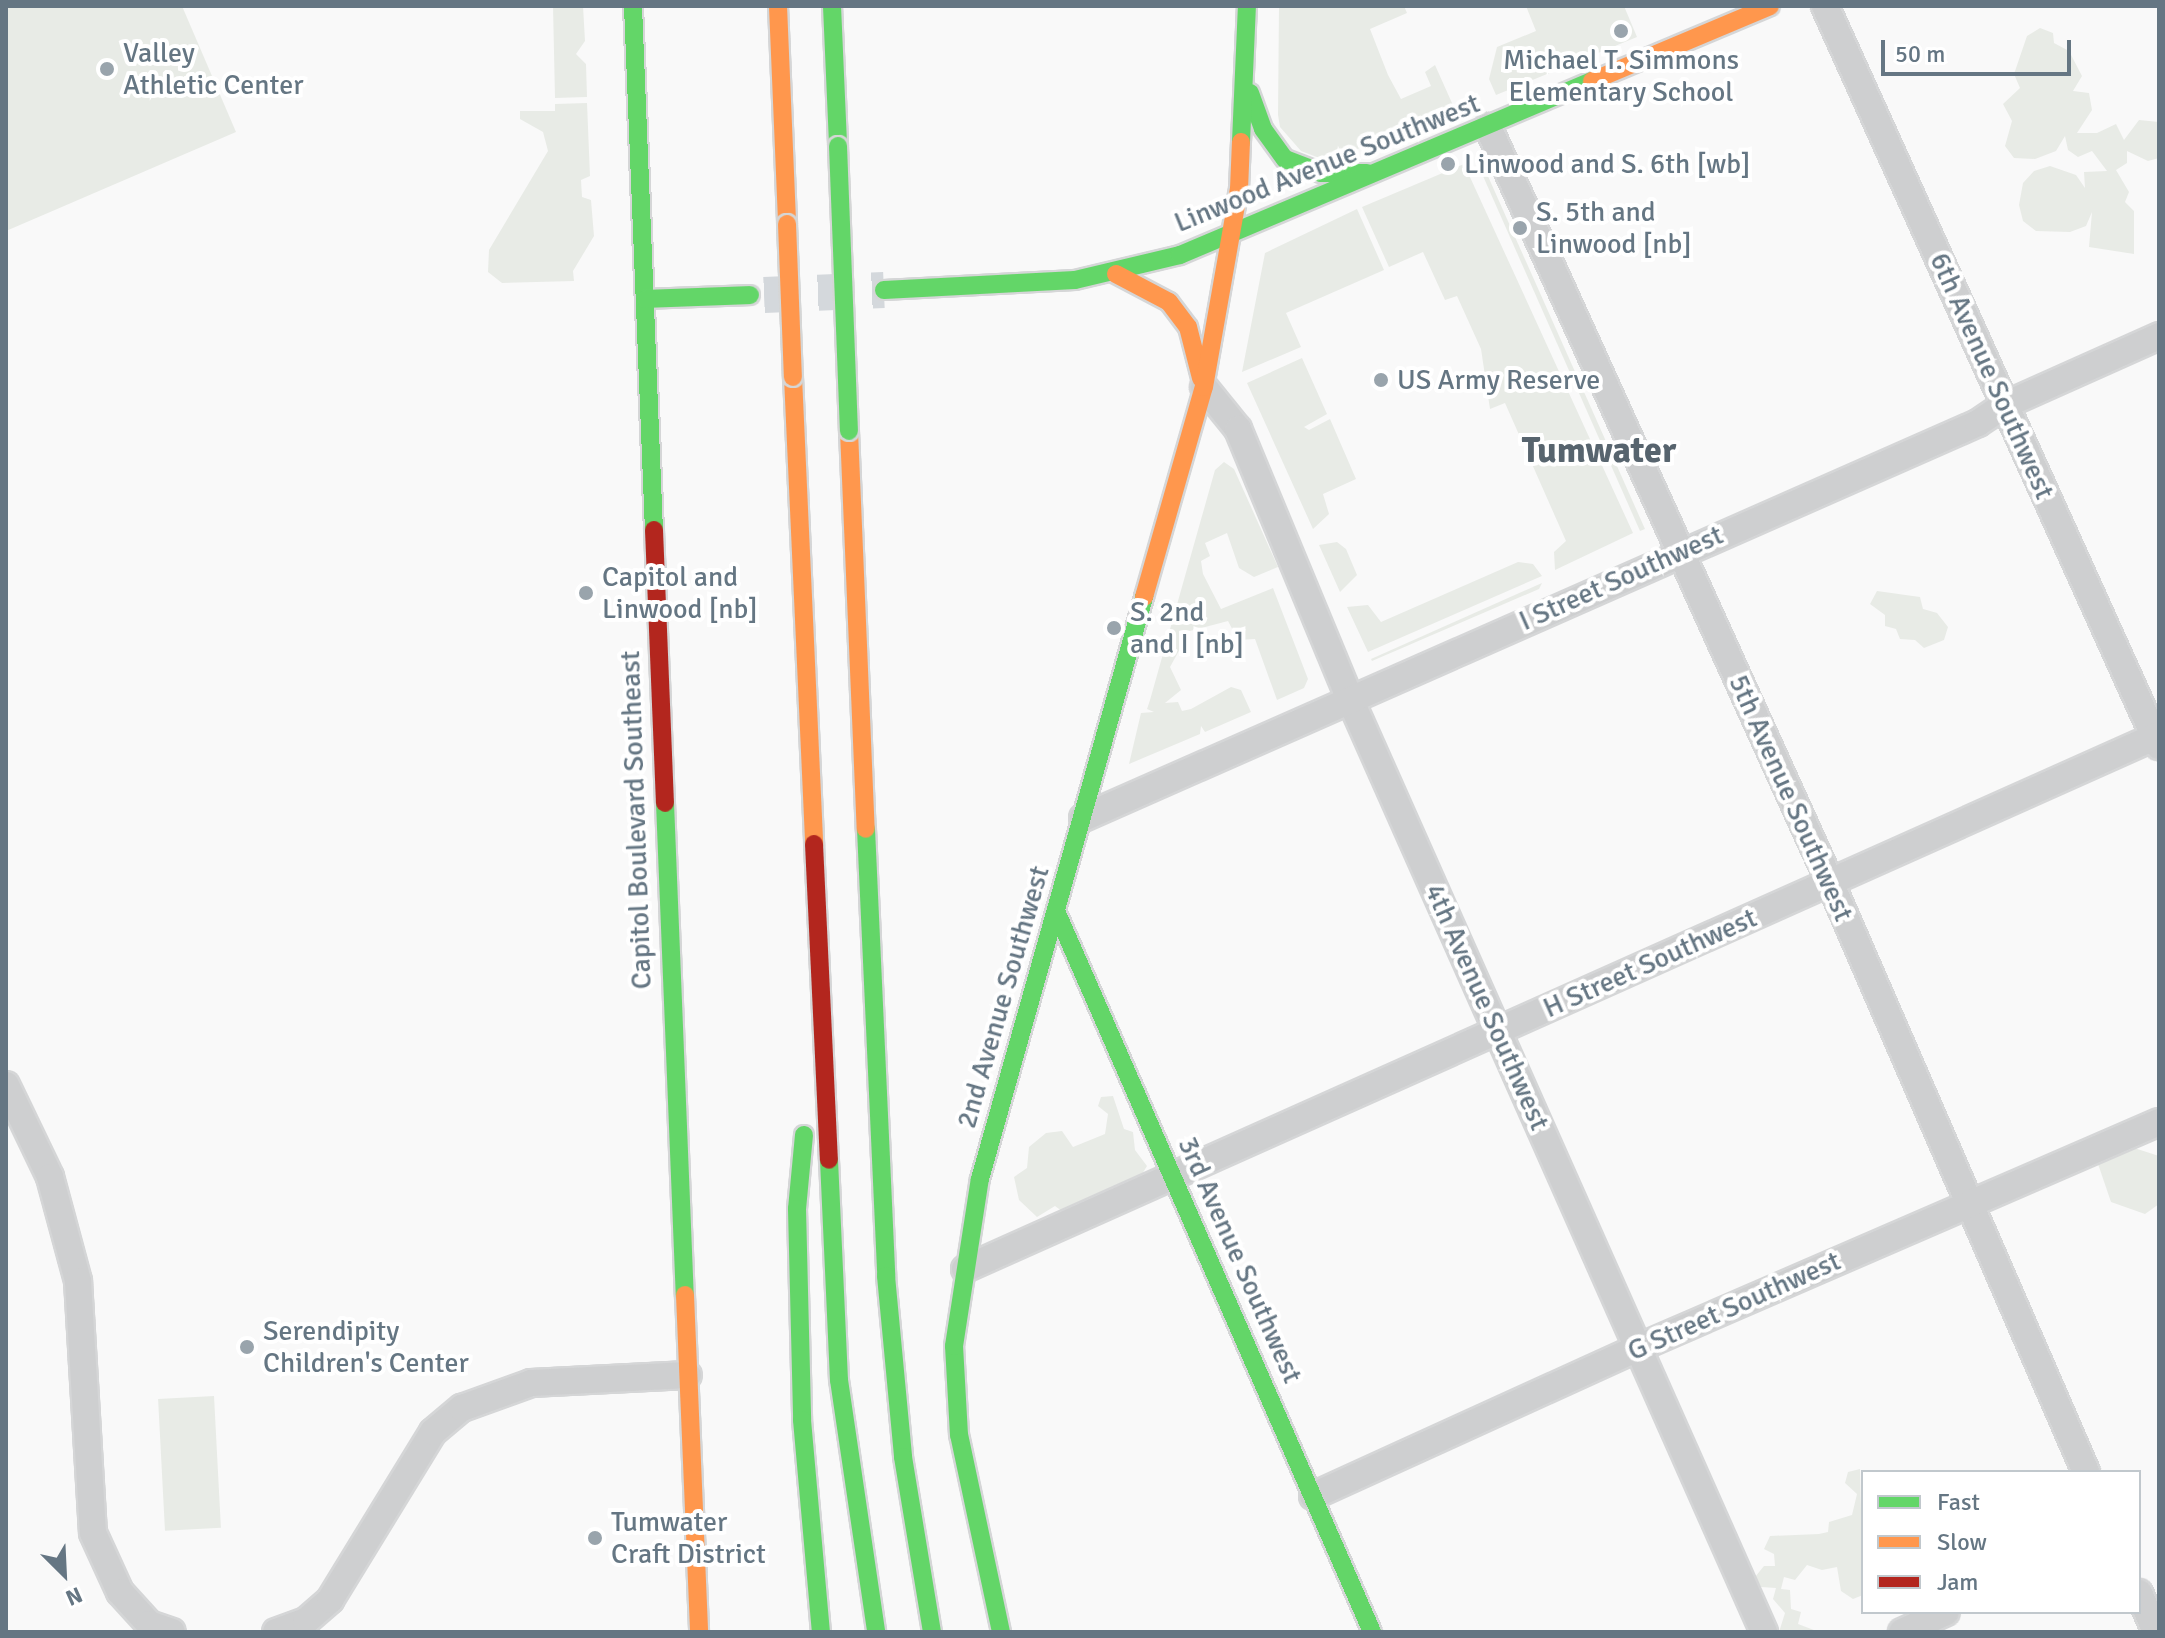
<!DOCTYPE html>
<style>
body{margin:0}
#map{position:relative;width:2165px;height:1638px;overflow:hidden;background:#f9f9f9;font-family:Signika,sans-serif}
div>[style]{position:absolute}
.green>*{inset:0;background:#e8ebe6;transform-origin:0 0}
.secondary-tunnel>*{height:36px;margin-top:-18px;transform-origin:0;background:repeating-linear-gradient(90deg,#d4d8dc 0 36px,transparent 0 54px)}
.roads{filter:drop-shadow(2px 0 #d5d6d7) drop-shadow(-2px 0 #d5d6d7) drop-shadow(0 2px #d5d6d7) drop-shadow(0 -2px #d5d6d7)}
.street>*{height:26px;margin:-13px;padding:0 13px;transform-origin:13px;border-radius:13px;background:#cecfd0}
.fast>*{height:18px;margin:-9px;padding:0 9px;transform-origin:9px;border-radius:9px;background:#63d668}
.slow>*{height:18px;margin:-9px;padding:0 9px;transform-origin:9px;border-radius:9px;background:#ff974d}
.jam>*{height:18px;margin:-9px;padding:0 9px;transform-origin:9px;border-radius:9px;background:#b3261e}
.bridges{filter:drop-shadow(2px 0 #d5d6d6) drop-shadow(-2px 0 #d5d6d6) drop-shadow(0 2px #d5d6d6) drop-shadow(0 -2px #d5d6d6)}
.fast-bridge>*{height:18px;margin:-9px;padding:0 9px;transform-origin:9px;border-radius:9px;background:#63d668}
.slow-bridge>*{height:18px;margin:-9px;padding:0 9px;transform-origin:9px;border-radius:9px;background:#ff974d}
.dots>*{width:22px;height:22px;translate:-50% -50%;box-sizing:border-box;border:4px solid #fff;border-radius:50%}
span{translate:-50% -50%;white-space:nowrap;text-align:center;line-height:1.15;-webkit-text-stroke:8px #fff;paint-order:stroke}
.poi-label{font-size:28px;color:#657683}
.left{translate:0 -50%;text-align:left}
.street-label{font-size:28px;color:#657683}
.district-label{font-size:36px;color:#57646e;font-weight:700}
.frame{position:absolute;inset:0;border:8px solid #657683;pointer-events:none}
.legend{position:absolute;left:1861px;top:1470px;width:280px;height:144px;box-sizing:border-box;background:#fff;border:2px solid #c1c8cd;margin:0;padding:10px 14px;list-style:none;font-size:24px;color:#657683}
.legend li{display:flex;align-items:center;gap:16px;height:40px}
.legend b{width:40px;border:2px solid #c1c8cd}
.north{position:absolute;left:24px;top:1534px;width:80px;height:80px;-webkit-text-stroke:6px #fff;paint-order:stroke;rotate:156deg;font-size:22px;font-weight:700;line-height:32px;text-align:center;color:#657683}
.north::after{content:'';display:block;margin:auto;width:28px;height:36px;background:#657683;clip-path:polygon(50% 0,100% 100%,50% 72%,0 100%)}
.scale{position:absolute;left:1881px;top:40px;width:190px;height:36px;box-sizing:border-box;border:4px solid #657683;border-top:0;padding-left:10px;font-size:24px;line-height:28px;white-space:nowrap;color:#657683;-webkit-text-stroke:6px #fff;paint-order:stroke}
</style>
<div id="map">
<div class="green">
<i style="clip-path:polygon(6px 6px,182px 6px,236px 132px,6px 231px)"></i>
<i style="clip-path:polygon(553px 6px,583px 6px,585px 41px,576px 54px,586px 64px,587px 97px,555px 98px)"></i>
<i style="clip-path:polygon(1279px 6px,1404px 6px,1407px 13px,1370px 29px,1388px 75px,1401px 99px,1431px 86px,1425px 72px,1435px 65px,1456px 112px,1339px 156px,1322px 159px,1301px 151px,1280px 127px,1278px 115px)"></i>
<i style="clip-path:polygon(1526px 6px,1624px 6px,1637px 37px,1496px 95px,1489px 79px,1497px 47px,1536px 31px)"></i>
<i style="clip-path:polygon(2040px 28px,2053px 33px,2054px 43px,2069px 51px,2082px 76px,2073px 91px,2089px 93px,2092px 110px,2077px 133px,2097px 133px,2116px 124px,2124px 140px,2139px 120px,2159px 122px,2159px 158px,2148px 161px,2127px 151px,2127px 163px,2116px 170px,2129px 192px,2125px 202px,2134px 211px,2134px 254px,2089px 247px,2092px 212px,2086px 226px,2070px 232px,2036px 231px,2023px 221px,2019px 205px,2023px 183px,2034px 171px,2050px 166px,2076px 175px,2085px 188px,2084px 172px,2107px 171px,2092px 151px,2078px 157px,2068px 150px,2065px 136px,2056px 151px,2035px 159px,2014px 158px,2005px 146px,2012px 121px,2003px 104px,2020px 88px,2014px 74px,2027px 36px)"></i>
<i style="clip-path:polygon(587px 103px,590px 176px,581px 180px,582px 197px,591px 200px,594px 236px,573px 271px,574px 281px,502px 283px,488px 272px,489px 250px,548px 151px,543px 132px,520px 119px,520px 111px,555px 111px,555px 104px)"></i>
<i style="clip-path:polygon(1464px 164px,1633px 533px,1555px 570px,1554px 552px,1566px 541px,1505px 403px,1490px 409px,1481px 349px,1457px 296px,1445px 300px,1423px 252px,1389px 267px,1362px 207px)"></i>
<i style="clip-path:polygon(1483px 165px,1645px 529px,1640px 531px,1479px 167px)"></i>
<i style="clip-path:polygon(1357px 209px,1384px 270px,1286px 313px,1301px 347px,1242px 372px,1265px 253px)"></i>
<i style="clip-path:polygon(1302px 358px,1327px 414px,1304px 427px,1309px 430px,1330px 419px,1356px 479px,1323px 494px,1329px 514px,1313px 529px,1247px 383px)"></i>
<i style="clip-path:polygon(1224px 462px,1234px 469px,1278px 567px,1254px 577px,1239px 568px,1227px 533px,1205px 543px,1210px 556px,1201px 561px,1203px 574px,1221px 609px,1273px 588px,1308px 679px,1304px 688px,1277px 700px,1255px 639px,1238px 640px,1228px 621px,1190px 631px,1170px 667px,1181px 690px,1165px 703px,1178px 702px,1182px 711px,1191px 709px,1231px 687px,1241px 690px,1251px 712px,1205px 732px,1201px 726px,1200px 734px,1129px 764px,1141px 713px,1154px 712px,1147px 709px,1150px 700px,1215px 470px)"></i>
<i style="clip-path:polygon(1337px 542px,1346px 549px,1357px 575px,1340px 592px,1319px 545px)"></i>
<i style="clip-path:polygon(1518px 562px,1533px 564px,1542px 576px,1368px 652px,1347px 607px,1368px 605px,1381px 622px)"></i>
<i style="clip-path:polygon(1542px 583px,1539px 589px,1372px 661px,1371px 659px)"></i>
<i style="clip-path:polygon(1877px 591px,1920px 597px,1923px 609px,1937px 613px,1948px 627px,1944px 640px,1924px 648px,1915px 640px,1900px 639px,1896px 629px,1885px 626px,1885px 615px,1870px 604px)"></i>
<i style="clip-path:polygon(1113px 1096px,1124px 1129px,1133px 1132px,1135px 1150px,1147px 1166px,1139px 1179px,1070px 1217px,1055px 1206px,1037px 1217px,1019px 1200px,1014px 1177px,1027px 1168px,1029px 1147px,1046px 1133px,1062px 1131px,1073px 1147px,1105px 1134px,1108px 1114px,1098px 1106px,1101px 1097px)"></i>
<i style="clip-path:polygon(2128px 1146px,2159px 1156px,2159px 1204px,2145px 1214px,2111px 1202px,2097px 1161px)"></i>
<i style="left:214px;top:1396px;width:132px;height:56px;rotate:87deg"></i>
<i style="clip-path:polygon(1860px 1469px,1863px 1595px,1853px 1599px,1841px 1591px,1837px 1567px,1822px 1570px,1807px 1565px,1795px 1580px,1784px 1577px,1781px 1589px,1790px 1590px,1791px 1609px,1801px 1612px,1798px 1624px,1819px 1632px,1779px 1632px,1785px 1613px,1773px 1599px,1776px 1588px,1761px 1587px,1755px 1577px,1764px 1566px,1775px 1566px,1774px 1554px,1764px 1549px,1770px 1536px,1819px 1534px,1828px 1532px,1829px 1522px,1852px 1515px,1857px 1494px,1845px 1483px,1848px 1472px)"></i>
</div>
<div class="secondary-tunnel">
<i style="left:764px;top:295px;width:120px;rotate:-2.4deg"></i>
</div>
<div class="roads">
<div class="street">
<i style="left:1825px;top:6px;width:812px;rotate:65.71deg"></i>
<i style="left:1488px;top:127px;width:829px;rotate:65.63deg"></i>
<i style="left:1830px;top:882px;width:643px;rotate:66.54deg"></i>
<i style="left:1204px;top:387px;width:54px;rotate:51deg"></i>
<i style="left:1238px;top:429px;width:292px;rotate:67.5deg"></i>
<i style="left:1350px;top:699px;width:1021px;rotate:66.07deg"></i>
<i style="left:1083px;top:818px;width:978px;rotate:-23.81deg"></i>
<i style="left:1978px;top:423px;width:32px;rotate:-34deg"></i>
<i style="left:2005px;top:405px;width:169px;rotate:-24.1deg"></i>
<i style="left:6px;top:1085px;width:102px;rotate:64.4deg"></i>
<i style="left:50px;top:1177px;width:108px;rotate:74.9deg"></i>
<i style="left:78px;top:1281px;width:252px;rotate:86.6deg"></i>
<i style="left:93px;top:1533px;width:65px;rotate:65.4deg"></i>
<i style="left:120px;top:1592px;width:43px;rotate:47.8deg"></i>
<i style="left:149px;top:1624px;width:24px;rotate:19deg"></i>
<i style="left:965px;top:1269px;width:1308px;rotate:-24.1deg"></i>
<i style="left:1313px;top:1496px;width:357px;rotate:-24.5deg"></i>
<i style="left:1638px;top:1348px;width:568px;rotate:-23.45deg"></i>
<i style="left:2139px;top:1593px;width:43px;rotate:66.4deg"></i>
<i style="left:276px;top:1632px;width:32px;rotate:-20deg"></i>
<i style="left:306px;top:1621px;width:32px;rotate:-41deg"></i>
<i style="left:330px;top:1600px;width:197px;rotate:-58.5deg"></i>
<i style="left:433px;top:1432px;width:38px;rotate:-40deg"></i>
<i style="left:462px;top:1408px;width:73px;rotate:-19.9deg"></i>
<i style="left:531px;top:1383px;width:157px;rotate:-2.9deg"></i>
<i style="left:1902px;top:1632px;width:48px;rotate:-24.4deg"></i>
</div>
<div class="fast">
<i style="left:633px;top:6px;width:524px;rotate:87.71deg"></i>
<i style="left:832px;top:6px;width:140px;rotate:87.5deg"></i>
<i style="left:1250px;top:93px;width:38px;rotate:70deg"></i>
<i style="left:1263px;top:129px;width:37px;rotate:54deg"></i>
<i style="left:1285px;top:159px;width:39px;rotate:21deg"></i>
<i style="left:1321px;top:173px;width:46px"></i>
<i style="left:1241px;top:142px;width:136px;rotate:-87.5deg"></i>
<i style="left:884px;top:290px;width:191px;rotate:-3deg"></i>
<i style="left:1075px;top:280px;width:108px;rotate:-13.4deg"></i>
<i style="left:1180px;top:255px;width:447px;rotate:-22.9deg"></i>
<i style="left:646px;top:299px;width:104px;rotate:-2.2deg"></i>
<i style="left:665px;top:803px;width:492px;rotate:87.7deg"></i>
<i style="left:866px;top:829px;width:447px;rotate:87.4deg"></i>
<i style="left:886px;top:1276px;width:182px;rotate:84.6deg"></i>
<i style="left:903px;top:1457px;width:177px;rotate:80.6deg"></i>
<i style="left:1056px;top:911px;width:787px;rotate:66.33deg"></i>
<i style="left:804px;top:1135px;width:74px;rotate:95.4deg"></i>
<i style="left:797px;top:1209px;width:211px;rotate:88.6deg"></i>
<i style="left:802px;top:1420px;width:213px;rotate:84.9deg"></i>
<i style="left:829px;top:1160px;width:220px;rotate:87.4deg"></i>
<i style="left:839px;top:1380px;width:255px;rotate:81.6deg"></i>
<i style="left:1001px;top:1632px;width:201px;rotate:-102deg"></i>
<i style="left:959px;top:1435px;width:89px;rotate:-93.2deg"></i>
<i style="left:954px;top:1346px;width:169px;rotate:-81.2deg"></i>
<i style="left:980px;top:1179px;width:605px;rotate:-74.26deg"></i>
</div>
<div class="slow">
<i style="left:778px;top:6px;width:218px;rotate:87.6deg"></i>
<i style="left:1592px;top:81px;width:193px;rotate:-22.8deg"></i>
<i style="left:1116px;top:274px;width:60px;rotate:27.8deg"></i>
<i style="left:1169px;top:302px;width:31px;rotate:53deg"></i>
<i style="left:1188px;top:327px;width:53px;rotate:75.7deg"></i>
<i style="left:793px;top:377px;width:467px;rotate:87.4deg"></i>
<i style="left:849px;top:431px;width:398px;rotate:87.6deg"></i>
<i style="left:1144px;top:597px;width:218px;rotate:-74.1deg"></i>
<i style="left:1204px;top:387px;width:201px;rotate:-80deg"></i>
<i style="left:1239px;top:189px;width:47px;rotate:-87.6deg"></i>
<i style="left:685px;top:1295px;width:337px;rotate:87.6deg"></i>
</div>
<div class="jam">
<i style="left:654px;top:530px;width:273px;rotate:87.7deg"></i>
<i style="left:814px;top:844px;width:316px;rotate:87.3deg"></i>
</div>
</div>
<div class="bridges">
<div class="fast-bridge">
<i style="left:838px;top:146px;width:285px;rotate:87.8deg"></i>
</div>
<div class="slow-bridge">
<i style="left:787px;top:224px;width:153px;rotate:87.8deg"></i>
</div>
</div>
<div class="dots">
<i style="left:1621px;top:31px;background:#99a4ac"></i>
<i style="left:107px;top:69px;background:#99a4ac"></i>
<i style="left:1448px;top:164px;background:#99a4ac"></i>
<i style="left:1520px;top:228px;background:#99a4ac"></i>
<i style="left:1381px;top:380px;background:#99a4ac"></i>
<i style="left:586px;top:593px;background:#99a4ac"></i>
<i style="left:1114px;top:628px;background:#99a4ac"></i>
<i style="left:247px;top:1347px;background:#99a4ac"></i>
<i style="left:595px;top:1538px;background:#99a4ac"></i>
</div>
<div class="poi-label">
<span class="left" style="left:123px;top:69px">Valley<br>Athletic Center</span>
<span style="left:1621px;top:76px">Michael T. Simmons<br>Elementary School</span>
<span class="left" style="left:1464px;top:164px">Linwood and S. 6th [wb]</span>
<span class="left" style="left:1536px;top:228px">S. 5th and<br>Linwood [nb]</span>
<span class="left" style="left:1397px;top:380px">US Army Reserve</span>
<span class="left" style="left:602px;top:593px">Capitol and<br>Linwood [nb]</span>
<span class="left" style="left:1130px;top:628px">S. 2nd<br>and I [nb]</span>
<span class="left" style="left:263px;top:1347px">Serendipity<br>Children's Center</span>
<span class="left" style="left:611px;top:1538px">Tumwater<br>Craft District</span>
</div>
<div class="street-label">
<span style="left:1327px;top:163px;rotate:-22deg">Linwood Avenue Southwest</span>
<span style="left:1992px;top:376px;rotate:66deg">6th Avenue Southwest</span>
<span style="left:1621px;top:578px;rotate:-24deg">I Street Southwest</span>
<span style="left:1791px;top:798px;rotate:66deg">5th Avenue Southwest</span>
<span style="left:636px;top:820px;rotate:-92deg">Capitol Boulevard Southeast</span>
<span style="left:1650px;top:963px;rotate:-24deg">H Street Southwest</span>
<span style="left:1003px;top:997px;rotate:-74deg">2nd Avenue Southwest</span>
<span style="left:1487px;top:1007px;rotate:66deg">4th Avenue Southwest</span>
<span style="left:1240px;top:1260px;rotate:66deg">3rd Avenue Southwest</span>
<span style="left:1734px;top:1306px;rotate:-24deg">G Street Southwest</span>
</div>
<div class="district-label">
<span style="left:1599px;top:451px">Tumwater</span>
</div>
<div class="frame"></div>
<ul class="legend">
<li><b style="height:10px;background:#63d668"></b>Fast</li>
<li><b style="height:10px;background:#ff974d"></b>Slow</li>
<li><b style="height:10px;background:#b3261e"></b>Jam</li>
</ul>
<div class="north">N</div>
<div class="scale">50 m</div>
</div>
